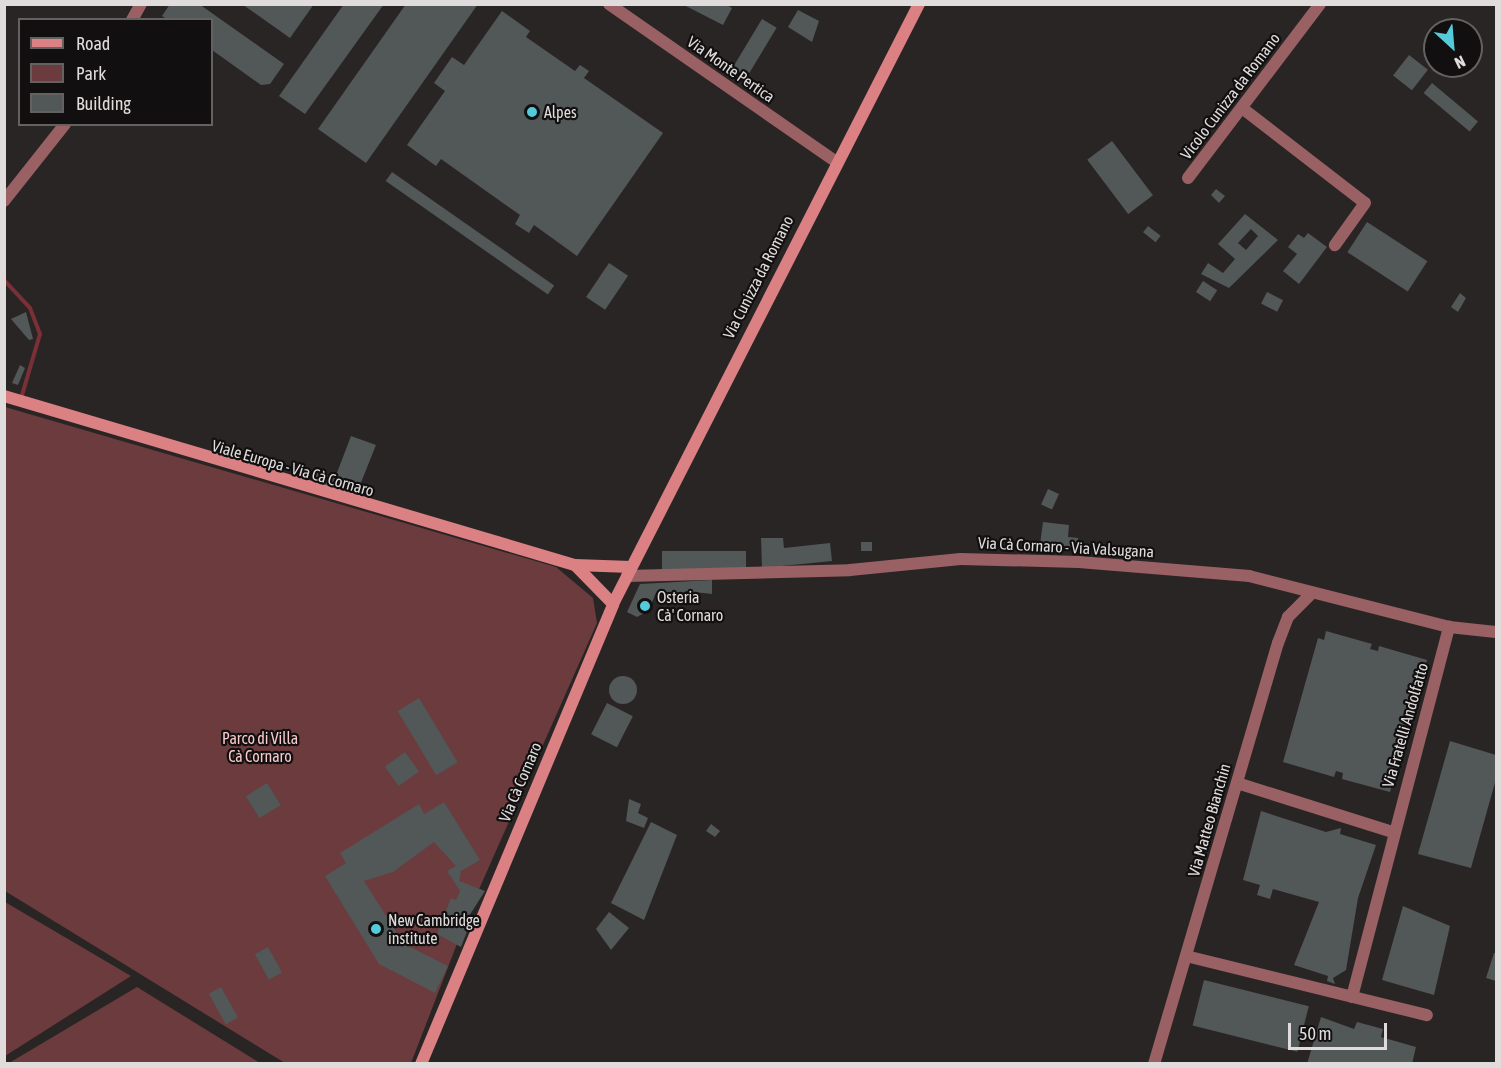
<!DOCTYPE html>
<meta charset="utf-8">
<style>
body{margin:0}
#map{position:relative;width:1501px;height:1068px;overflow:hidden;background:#2a2525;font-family:"Asap Condensed",sans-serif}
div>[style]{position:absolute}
.green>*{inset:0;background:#6b3b3d}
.stream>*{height:4px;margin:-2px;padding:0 2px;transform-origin:2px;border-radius:2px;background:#7a3036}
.building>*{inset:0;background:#525758;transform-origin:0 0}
.round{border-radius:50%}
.street>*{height:12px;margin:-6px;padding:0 6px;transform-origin:6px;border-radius:6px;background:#996163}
.secondary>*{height:12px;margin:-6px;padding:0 6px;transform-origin:6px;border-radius:6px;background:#db8184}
.dots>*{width:16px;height:16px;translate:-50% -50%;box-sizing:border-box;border:3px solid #110f0f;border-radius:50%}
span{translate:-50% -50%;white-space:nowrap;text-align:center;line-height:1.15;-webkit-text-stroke:4.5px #110f0f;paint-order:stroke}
.street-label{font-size:16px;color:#e0dcdc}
.poi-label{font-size:16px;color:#e0dcdc}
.left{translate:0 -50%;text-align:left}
.park-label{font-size:16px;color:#f9cacb}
.frame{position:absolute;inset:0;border:6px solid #e0dcdc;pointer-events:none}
.legend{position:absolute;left:18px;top:18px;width:195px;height:108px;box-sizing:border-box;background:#110f0f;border:2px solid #646161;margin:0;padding:8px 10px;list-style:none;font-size:18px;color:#e0dcdc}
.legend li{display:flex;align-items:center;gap:12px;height:30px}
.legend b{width:30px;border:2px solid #646161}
.north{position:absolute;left:1423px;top:18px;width:60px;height:60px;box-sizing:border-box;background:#110f0f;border:2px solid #646161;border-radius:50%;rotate:154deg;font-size:16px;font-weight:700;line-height:24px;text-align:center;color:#e0dcdc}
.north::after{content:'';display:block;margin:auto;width:21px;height:27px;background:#53cbdb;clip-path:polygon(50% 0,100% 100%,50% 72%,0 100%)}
.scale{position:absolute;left:1288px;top:1023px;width:99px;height:27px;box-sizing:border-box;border:3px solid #e0dcdc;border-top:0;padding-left:8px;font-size:18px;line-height:21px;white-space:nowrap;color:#e0dcdc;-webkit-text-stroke:4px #110f0f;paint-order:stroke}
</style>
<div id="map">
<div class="green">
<i style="clip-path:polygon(5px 407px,556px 567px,593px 598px,597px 623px,472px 905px,411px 1063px,285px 1063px,5px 891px)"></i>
<i style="clip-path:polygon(5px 902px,131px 976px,5px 1056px)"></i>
<i style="clip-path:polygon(137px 987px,260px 1063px,9px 1063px)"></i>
</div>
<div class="stream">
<i style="left:4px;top:280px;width:38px;rotate:47deg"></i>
<i style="left:30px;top:308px;width:28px;rotate:69deg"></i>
<i style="left:40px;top:334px;width:64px;rotate:106.4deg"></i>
</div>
<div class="building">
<i style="clip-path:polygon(170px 4px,199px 4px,284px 64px,270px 84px,261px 85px,212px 50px,212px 20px,168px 20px,162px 16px)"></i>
<i style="clip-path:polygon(242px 4px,314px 4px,290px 38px)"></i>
<i style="clip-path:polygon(344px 4px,384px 4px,305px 114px,279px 96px)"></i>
<i style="clip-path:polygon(406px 4px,478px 4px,366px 163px,318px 129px)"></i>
<i style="clip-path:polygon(682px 4px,725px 4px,732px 8px,723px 25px)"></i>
<i style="clip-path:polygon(798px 10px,819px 21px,812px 42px,788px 27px)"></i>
<i style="clip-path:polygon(502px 11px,530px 31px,526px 37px,575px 71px,580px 65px,589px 71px,584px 78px,663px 133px,577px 256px,534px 225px,529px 233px,515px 224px,520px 215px,441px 159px,436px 166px,407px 145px,445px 91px,434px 83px,452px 57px,464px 65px)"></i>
<i style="left:762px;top:19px;width:17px;height:57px;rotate:31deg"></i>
<i style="left:1409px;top:55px;width:24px;height:26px;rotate:38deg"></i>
<i style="left:1432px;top:83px;width:60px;height:13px;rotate:40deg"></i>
<i style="left:1112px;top:141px;width:68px;height:31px;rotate:53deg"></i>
<i style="left:392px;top:172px;width:198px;height:11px;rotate:35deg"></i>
<i style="clip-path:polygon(1216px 189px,1225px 196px,1219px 203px,1211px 195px)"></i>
<i style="clip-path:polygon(evenodd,1245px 214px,1278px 240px,1229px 288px,1201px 274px,1208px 263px,1223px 273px,1235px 259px,1218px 244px,1245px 214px,1251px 229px,1258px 236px,1246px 250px,1238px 243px,1251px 229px)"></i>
<i style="left:1367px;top:222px;width:72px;height:36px;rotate:33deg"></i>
<i style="left:1148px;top:226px;width:16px;height:8px;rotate:38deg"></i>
<i style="clip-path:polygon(1308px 233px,1327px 247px,1299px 284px,1283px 271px,1297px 254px,1288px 247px,1298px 234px,1304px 238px)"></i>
<i style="left:609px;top:263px;width:23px;height:41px;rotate:34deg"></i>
<i style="left:1203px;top:281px;width:17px;height:13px;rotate:33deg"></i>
<i style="left:1267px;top:292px;width:18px;height:13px;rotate:27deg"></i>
<i style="clip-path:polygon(1460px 293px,1466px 298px,1458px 312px,1451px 307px)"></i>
<i style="clip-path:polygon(26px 312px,33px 339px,29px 340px,11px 319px)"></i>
<i style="clip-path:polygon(20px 365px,25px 368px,18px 385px,12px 383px)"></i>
<i style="clip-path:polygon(351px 436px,376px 445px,354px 500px,311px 483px,315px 470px,335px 478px)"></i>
<i style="left:1048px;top:489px;width:12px;height:17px;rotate:24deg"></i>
<i style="clip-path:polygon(1043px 522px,1069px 525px,1068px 537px,1078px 538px,1077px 548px,1040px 544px)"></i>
<i style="clip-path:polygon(761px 538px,783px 538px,784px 548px,830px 543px,832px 561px,762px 568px)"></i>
<i style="left:861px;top:542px;width:11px;height:9px"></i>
<i style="left:746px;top:551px;width:20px;height:84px;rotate:90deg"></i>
<i style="clip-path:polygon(712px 580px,712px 594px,685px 591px,686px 600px,674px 600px,673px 592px,656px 593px,648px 611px,637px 617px,627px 612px,640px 584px)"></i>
<i style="clip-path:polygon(1326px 631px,1372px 644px,1370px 649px,1378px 651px,1379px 646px,1427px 660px,1390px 792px,1342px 779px,1343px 773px,1336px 771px,1334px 777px,1283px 762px,1318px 638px,1324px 640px)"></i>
<i class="round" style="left:609px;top:676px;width:28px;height:28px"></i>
<i style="left:419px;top:698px;width:75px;height:25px;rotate:59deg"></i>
<i style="left:607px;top:703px;width:29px;height:35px;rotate:27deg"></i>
<i style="clip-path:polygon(1450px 741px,1496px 755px,1496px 779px,1471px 868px,1418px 854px)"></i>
<i style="left:405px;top:752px;width:24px;height:25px;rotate:54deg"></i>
<i style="left:267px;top:783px;width:26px;height:25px;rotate:58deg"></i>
<i style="clip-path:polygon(629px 799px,641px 804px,638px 813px,648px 818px,644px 828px,626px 821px)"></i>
<i style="clip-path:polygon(444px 802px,480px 860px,461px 871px,459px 881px,485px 891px,462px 927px,468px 929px,461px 947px,437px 934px,451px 898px,456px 900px,460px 891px,447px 871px,456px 866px,434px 842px,393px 872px,364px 881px,404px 944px,448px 966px,435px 993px,379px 964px,325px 876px,346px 863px,340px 853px,419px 804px,424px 814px)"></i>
<i style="clip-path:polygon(1261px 811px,1326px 832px,1341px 828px,1340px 834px,1376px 845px,1358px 898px,1346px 970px,1333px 978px,1335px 984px,1327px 981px,1328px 976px,1294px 965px,1319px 902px,1273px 889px,1270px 899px,1257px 895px,1260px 885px,1243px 880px)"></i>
<i style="clip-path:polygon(651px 822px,677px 835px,644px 920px,611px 903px)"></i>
<i style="clip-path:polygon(711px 824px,720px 831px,715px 837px,706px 831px)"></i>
<i style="clip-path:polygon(1403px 906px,1450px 926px,1434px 995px,1382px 980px)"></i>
<i style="clip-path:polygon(609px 912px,629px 928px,611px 950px,596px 929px)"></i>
<i style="left:268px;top:947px;width:29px;height:15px;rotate:61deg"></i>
<i style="clip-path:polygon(1494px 953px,1496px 953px,1496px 981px,1486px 978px)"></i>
<i style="left:1204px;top:980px;width:108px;height:47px;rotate:14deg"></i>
<i style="left:221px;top:987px;width:35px;height:14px;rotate:61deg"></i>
<i style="clip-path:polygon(1321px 1017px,1354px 1029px,1357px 1022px,1383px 1029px,1381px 1037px,1416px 1047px,1412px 1064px,1307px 1064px)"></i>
</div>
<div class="street">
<i style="left:609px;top:4px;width:275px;rotate:34.8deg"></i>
<i style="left:132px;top:20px;width:18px;rotate:-61deg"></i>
<i style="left:1242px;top:108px;width:155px;rotate:37.7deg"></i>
<i style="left:1365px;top:203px;width:52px;rotate:125.5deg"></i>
<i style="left:1188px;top:178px;width:218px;rotate:-52.8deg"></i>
<i style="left:4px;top:201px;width:98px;rotate:-51.6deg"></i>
<i style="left:627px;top:576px;width:223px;rotate:-1.5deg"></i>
<i style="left:850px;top:570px;width:111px;rotate:-5.7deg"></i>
<i style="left:960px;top:559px;width:119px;rotate:1.4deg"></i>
<i style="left:1079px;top:562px;width:171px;rotate:4.7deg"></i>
<i style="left:1249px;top:576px;width:206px;rotate:14.3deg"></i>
<i style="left:1449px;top:627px;width:47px;rotate:6.1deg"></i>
<i style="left:1237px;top:783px;width:163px;rotate:17.5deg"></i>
<i style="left:1186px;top:956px;width:248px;rotate:13.8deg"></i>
<i style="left:1352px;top:997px;width:383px;rotate:-75.3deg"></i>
<i style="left:1154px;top:1064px;width:439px;rotate:-73.6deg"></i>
<i style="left:1278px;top:643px;width:28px;rotate:-69deg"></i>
<i style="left:1288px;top:617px;width:31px;rotate:-45deg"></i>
</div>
<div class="secondary">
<i style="left:4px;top:396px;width:595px;rotate:16.49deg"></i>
<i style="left:575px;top:565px;width:56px;rotate:2deg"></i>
<i style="left:575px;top:565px;width:54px;rotate:45.7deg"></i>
<i style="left:421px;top:1064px;width:498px;rotate:-67.3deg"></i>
<i style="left:613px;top:604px;width:674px;rotate:-62.98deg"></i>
</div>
<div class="dots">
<i style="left:532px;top:112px;background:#53cbdb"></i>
<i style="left:645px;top:606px;background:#53cbdb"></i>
<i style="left:376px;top:929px;background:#53cbdb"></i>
</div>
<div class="street-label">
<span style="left:731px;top:69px;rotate:35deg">Via Monte Pertica</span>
<span style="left:1230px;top:96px;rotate:-53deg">Vicolo Cunizza da Romano</span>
<span style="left:758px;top:277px;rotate:-63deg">Via Cunizza da Romano</span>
<span style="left:293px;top:468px;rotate:16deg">Viale Europa - Via Cà Cornaro</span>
<span style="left:1066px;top:547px;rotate:3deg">Via Cà Cornaro - Via Valsugana</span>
<span style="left:1405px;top:725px;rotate:-74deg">Via Fratelli Andolfatto</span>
<span style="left:520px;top:782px;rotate:-67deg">Via Cà Cornaro</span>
<span style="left:1209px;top:820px;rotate:-74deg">Via Matteo Bianchin</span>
</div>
<div class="poi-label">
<span class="left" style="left:544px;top:112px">Alpes</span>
<span class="left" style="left:657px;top:606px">Osteria<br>Cà' Cornaro</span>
<span class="left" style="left:388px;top:929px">New Cambridge<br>institute</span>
</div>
<div class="park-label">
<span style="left:260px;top:747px">Parco di Villa<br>Cà Cornaro</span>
</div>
<div class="frame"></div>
<ul class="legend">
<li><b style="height:8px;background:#db8184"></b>Road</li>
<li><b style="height:16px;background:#6b3b3d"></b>Park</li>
<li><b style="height:16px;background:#525758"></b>Building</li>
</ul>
<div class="north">N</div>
<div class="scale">50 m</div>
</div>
